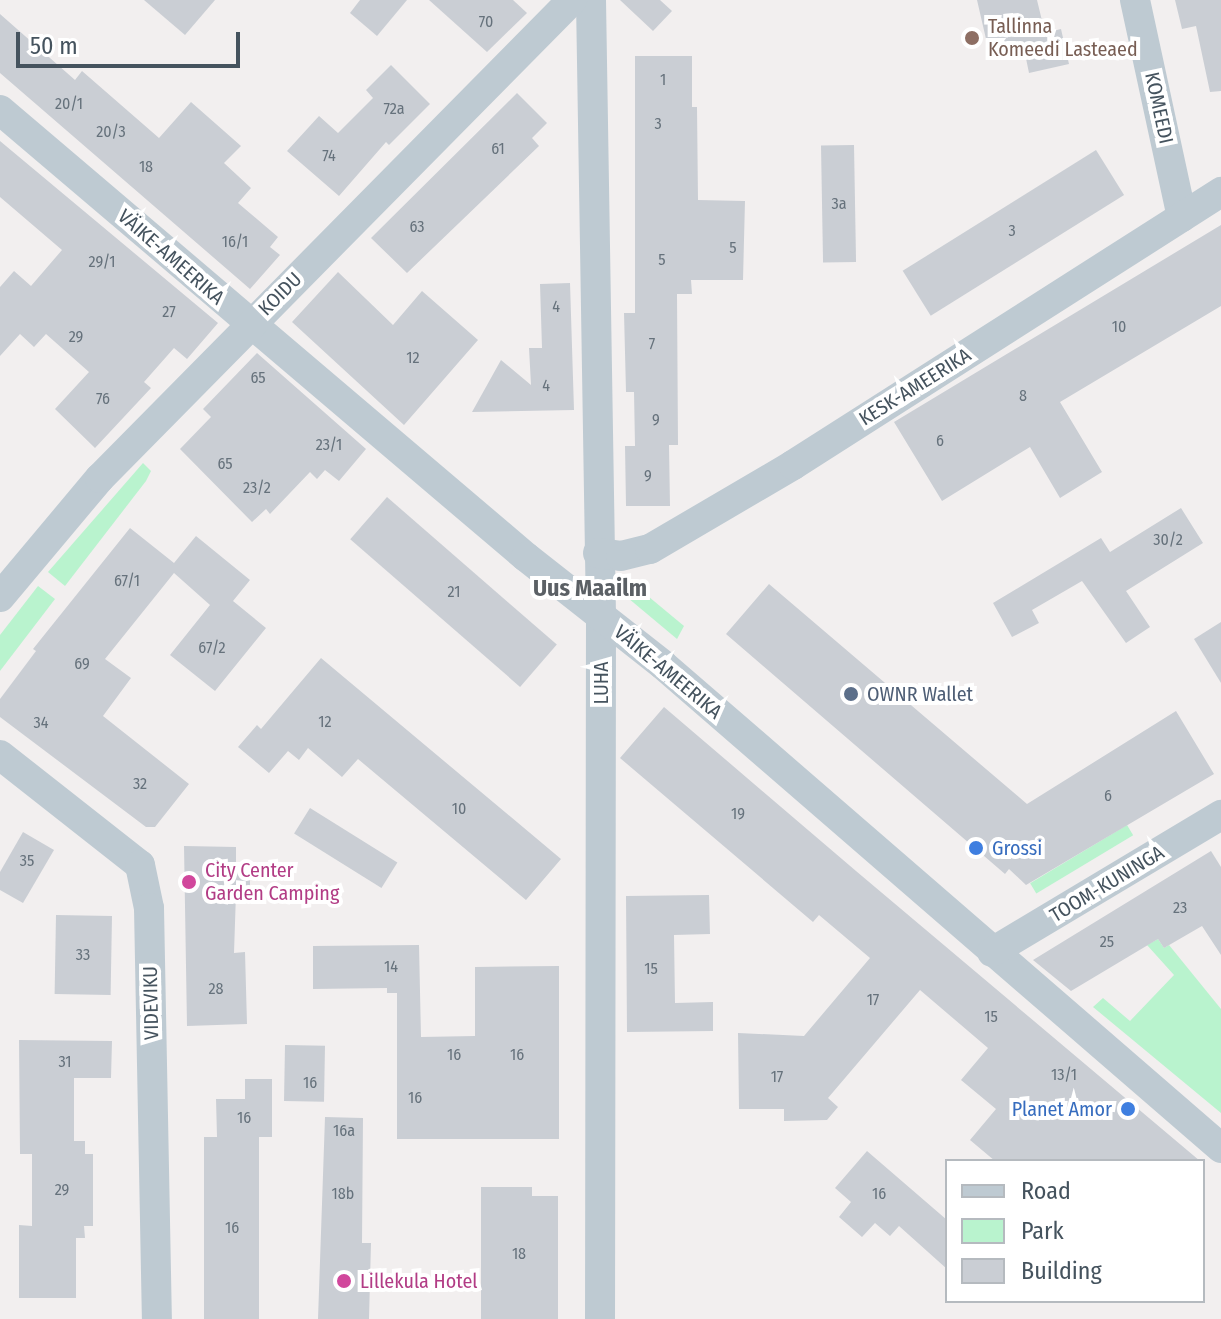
<!DOCTYPE html>
<meta charset="utf-8">
<style>
body{margin:0}
#map{position:relative;width:1221px;height:1319px;overflow:hidden;background:#f2efef;font-family:"Fira Sans Condensed",sans-serif}
div>[style]{position:absolute}
.green>*{inset:0;background:#b9f3ce;transform-origin:0 0}
.building>*{inset:0;background:#caced4;transform-origin:0 0}
.minor>*{height:30px;margin:-15px;padding:0 15px;transform-origin:15px;border-radius:15px;background:#becad2}
.dots>*{width:22px;height:22px;translate:-50% -50%;box-sizing:border-box;border:4px solid #fff;border-radius:50%}
span{translate:-50% -50%;white-space:nowrap;text-align:center;line-height:1.15;-webkit-text-stroke:8px #fff;paint-order:stroke}
.number-label{font-size:16px;color:#66727c}
.number-label span{-webkit-text-stroke-width:0}
.education-label{font-size:20px;color:#785e54}
.left{translate:0 -50%;text-align:left}
.street-label{font-size:20px;color:#45535e}
.service-label{font-size:20px;color:#4e5e75}
.shop-label{font-size:20px;color:#366cbe}
.right{translate:-100% -50%;text-align:right}
.hotel-label{font-size:20px;color:#b23c85}
.quarter-label{font-size:24px;color:#5b6065;font-weight:700}
.legend{position:absolute;left:945px;top:1159px;width:260px;height:144px;box-sizing:border-box;background:#fff;border:2px solid #b5babf;margin:0;padding:10px 14px;list-style:none;font-size:24px;color:#45535e}
.legend li{display:flex;align-items:center;gap:16px;height:40px}
.legend b{width:40px;border:2px solid #b5babf}
.scale{position:absolute;left:16px;top:32px;width:224px;height:36px;box-sizing:border-box;border:4px solid #45535e;border-top:0;padding-left:10px;font-size:24px;line-height:28px;white-space:nowrap;color:#45535e;-webkit-text-stroke:6px #fff;paint-order:stroke}
</style>
<div id="map">
<div class="green">
<i style="clip-path:polygon(143px 463px,151px 471px,146px 481px,65px 586px,48px 572px)"></i>
<i style="clip-path:polygon(625px 577px,684px 626px,677px 639px,628px 598px)"></i>
<i style="clip-path:polygon(38px 586px,55px 599px,0 671px,0 635px)"></i>
<i style="left:1127px;top:825px;width:12px;height:113px;rotate:59deg"></i>
<i style="clip-path:polygon(1158px 939px,1164px 948px,1169px 945px,1221px 1009px,1221px 1113px,1093px 1007px,1103px 998px,1130px 1021px,1174px 975px,1147px 945px)"></i>
</div>
<div class="building">
<i style="clip-path:polygon(144px 0,215px 0,185px 35px)"></i>
<i style="clip-path:polygon(360px 0,407px 0,377px 36px,350px 13px)"></i>
<i style="clip-path:polygon(429px 0,513px 0,527px 13px,487px 52px)"></i>
<i style="clip-path:polygon(620px 0,660px 0,672px 11px,653px 31px)"></i>
<i style="clip-path:polygon(977px 0,1037px 0,1045px 33px,1061px 29px,1069px 64px,1029px 73px,1023px 44px,989px 52px)"></i>
<i style="clip-path:polygon(1175px 0,1221px 0,1221px 91px,1210px 92px,1196px 26px,1182px 29px)"></i>
<i style="clip-path:polygon(0 14px,75px 80px,82px 71px,159px 138px,191px 102px,241px 146px,224px 163px,251px 188px,238px 203px,278px 237px,270px 247px,280px 255px,250px 289px,0 73px)"></i>
<i style="clip-path:polygon(635px 56px,692px 56px,692px 107px,697px 107px,698px 200px,745px 201px,743px 280px,691px 280px,692px 294px,677px 294px,678px 445px,669px 445px,670px 506px,626px 506px,625px 446px,635px 446px,634px 392px,626px 392px,624px 313px,635px 313px)"></i>
<i style="clip-path:polygon(391px 65px,430px 104px,389px 145px,386px 142px,339px 196px,287px 151px,319px 116px,338px 133px,373px 98px,366px 90px)"></i>
<i style="clip-path:polygon(517px 93px,547px 123px,532px 138px,539px 146px,407px 273px,371px 238px)"></i>
<i style="clip-path:polygon(0 141px,218px 323px,187px 359px,174px 348px,144px 382px,151px 388px,95px 448px,55px 409px,89px 372px,46px 334px,34px 347px,20px 334px,0 356px,0 287px,14px 271px,31px 286px,62px 250px,0 197px)"></i>
<i style="left:854px;top:145px;width:117px;height:33px;rotate:89deg"></i>
<i style="left:1096px;top:150px;width:53px;height:228px;rotate:58deg"></i>
<i style="clip-path:polygon(1221px 225px,1221px 306px,1060px 402px,1102px 472px,1060px 498px,1030px 447px,942px 501px,894px 422px)"></i>
<i style="clip-path:polygon(338px 272px,393px 325px,422px 291px,478px 340px,404px 425px,292px 322px)"></i>
<i style="clip-path:polygon(570px 283px,574px 410px,472px 412px,501px 360px,531px 385px,529px 348px,542px 348px,540px 284px)"></i>
<i style="clip-path:polygon(257px 353px,366px 449px,339px 481px,325px 470px,317px 479px,310px 472px,270px 514px,266px 509px,252px 522px,180px 449px,211px 417px,203px 409px)"></i>
<i style="left:387px;top:497px;width:225px;height:56px;rotate:41deg"></i>
<i style="clip-path:polygon(1181px 508px,1203px 543px,1126px 591px,1150px 627px,1126px 643px,1082px 581px,1032px 610px,1039px 623px,1012px 637px,993px 603px,1101px 538px,1110px 552px)"></i>
<i style="clip-path:polygon(130px 528px,174px 563px,196px 536px,250px 580px,233px 601px,266px 628px,215px 691px,170px 655px,210px 605px,174px 573px,105px 659px,131px 678px,103px 716px,189px 784px,155px 827px,146px 827px,0 717px,0 699px,36px 651px,33px 649px)"></i>
<i style="clip-path:polygon(769px 584px,1027px 804px,1176px 711px,1214px 774px,1026px 885px,1009px 869px,1005px 874px,726px 634px)"></i>
<i style="clip-path:polygon(1221px 622px,1221px 683px,1194px 639px)"></i>
<i style="clip-path:polygon(321px 658px,561px 859px,526px 900px,358px 759px,342px 777px,308px 748px,299px 760px,288px 751px,269px 773px,238px 747px,257px 725px,261px 729px)"></i>
<i style="clip-path:polygon(664px 707px,856px 871px,1200px 1161px,995px 1161px,970px 1140px,996px 1109px,961px 1080px,988px 1048px,920px 990px,828px 1098px,838px 1107px,827px 1120px,784px 1121px,784px 1109px,739px 1109px,738px 1033px,804px 1036px,870px 958px,819px 915px,813px 922px,620px 758px)"></i>
<i style="left:310px;top:808px;width:103px;height:30px;rotate:32deg"></i>
<i style="clip-path:polygon(23px 832px,54px 850px,23px 903px,0 890px,0 872px)"></i>
<i style="clip-path:polygon(184px 846px,236px 847px,236px 869px,250px 869px,250px 894px,236px 893px,234px 953px,245px 952px,247px 1024px,187px 1026px)"></i>
<i style="clip-path:polygon(1211px 851px,1221px 867px,1221px 955px,1202px 926px,1164px 948px,1158px 939px,1071px 991px,1033px 960px)"></i>
<i style="clip-path:polygon(709px 895px,710px 934px,674px 935px,675px 1003px,713px 1002px,713px 1031px,627px 1032px,626px 896px)"></i>
<i style="left:56px;top:915px;width:56px;height:79px;rotate:1deg"></i>
<i style="clip-path:polygon(419px 945px,421px 1037px,475px 1036px,475px 967px,559px 966px,559px 1139px,397px 1139px,397px 993px,387px 993px,387px 988px,313px 989px,313px 946px)"></i>
<i style="clip-path:polygon(19px 1040px,112px 1041px,111px 1078px,74px 1078px,74px 1141px,85px 1141px,85px 1154px,93px 1154px,93px 1226px,84px 1226px,85px 1238px,76px 1238px,76px 1298px,19px 1298px,19px 1225px,32px 1226px,32px 1154px,20px 1154px)"></i>
<i style="left:285px;top:1045px;width:40px;height:56px;rotate:1deg"></i>
<i style="clip-path:polygon(245px 1079px,272px 1079px,272px 1137px,259px 1137px,259px 1319px,204px 1319px,204px 1137px,217px 1137px,216px 1099px,245px 1099px)"></i>
<i style="clip-path:polygon(325px 1117px,363px 1118px,362px 1243px,371px 1243px,369px 1319px,318px 1319px)"></i>
<i style="clip-path:polygon(867px 1151px,947px 1220px,947px 1269px,899px 1226px,890px 1236px,875px 1223px,862px 1237px,839px 1217px,851px 1202px,835px 1188px)"></i>
<i style="clip-path:polygon(481px 1187px,532px 1187px,532px 1196px,558px 1196px,558px 1319px,481px 1319px)"></i>
</div>
<div class="minor">
<i style="left:591px;top:0;width:616px;rotate:89.07deg"></i>
<i style="left:601px;top:616px;width:703px;rotate:90.08deg"></i>
<i style="left:1135px;top:0;width:222px;rotate:77.8deg"></i>
<i style="left:0;top:110px;width:690px;rotate:40.36deg"></i>
<i style="left:526px;top:557px;width:174px;rotate:38.2deg"></i>
<i style="left:663px;top:665px;width:738px;rotate:40.88deg"></i>
<i style="left:598px;top:553px;width:23px;rotate:7deg"></i>
<i style="left:621px;top:556px;width:30px;rotate:-14deg"></i>
<i style="left:650px;top:549px;width:166px;rotate:-30.4deg"></i>
<i style="left:793px;top:465px;width:508px;rotate:-32.53deg"></i>
<i style="left:0;top:597px;width:155px;rotate:-50deg"></i>
<i style="left:100px;top:478px;width:672px;rotate:-45.36deg"></i>
<i style="left:0;top:755px;width:178px;rotate:38.2deg"></i>
<i style="left:140px;top:865px;width:44px;rotate:78.2deg"></i>
<i style="left:149px;top:908px;width:411px;rotate:88.9deg"></i>
<i style="left:992px;top:952px;width:267px;rotate:-30.9deg"></i>
</div>
<div class="dots">
<i style="left:972px;top:38px;background:#8d6e63"></i>
<i style="left:851px;top:694px;background:#5c6f8a"></i>
<i style="left:976px;top:848px;background:#3f7fe0"></i>
<i style="left:189px;top:882px;background:#d1479c"></i>
<i style="left:1128px;top:1109px;background:#3f7fe0"></i>
<i style="left:344px;top:1281px;background:#d1479c"></i>
</div>
<div class="number-label">
<span style="left:486px;top:22px">70</span>
<span style="left:663px;top:80px">1</span>
<span style="left:69px;top:104px">20/1</span>
<span style="left:394px;top:109px">72a</span>
<span style="left:658px;top:124px">3</span>
<span style="left:111px;top:132px">20/3</span>
<span style="left:498px;top:149px">61</span>
<span style="left:329px;top:156px">74</span>
<span style="left:146px;top:167px">18</span>
<span style="left:839px;top:204px">3a</span>
<span style="left:417px;top:227px">63</span>
<span style="left:1012px;top:231px">3</span>
<span style="left:235px;top:242px">16/1</span>
<span style="left:733px;top:248px">5</span>
<span style="left:662px;top:260px">5</span>
<span style="left:102px;top:262px">29/1</span>
<span style="left:556px;top:307px">4</span>
<span style="left:169px;top:312px">27</span>
<span style="left:1119px;top:327px">10</span>
<span style="left:76px;top:337px">29</span>
<span style="left:652px;top:344px">7</span>
<span style="left:413px;top:358px">12</span>
<span style="left:258px;top:378px">65</span>
<span style="left:546px;top:386px">4</span>
<span style="left:1023px;top:396px">8</span>
<span style="left:103px;top:399px">76</span>
<span style="left:656px;top:420px">9</span>
<span style="left:940px;top:441px">6</span>
<span style="left:329px;top:445px">23/1</span>
<span style="left:225px;top:464px">65</span>
<span style="left:648px;top:476px">9</span>
<span style="left:257px;top:488px">23/2</span>
<span style="left:1168px;top:540px">30/2</span>
<span style="left:127px;top:581px">67/1</span>
<span style="left:454px;top:592px">21</span>
<span style="left:212px;top:648px">67/2</span>
<span style="left:82px;top:664px">69</span>
<span style="left:325px;top:722px">12</span>
<span style="left:41px;top:723px">34</span>
<span style="left:140px;top:784px">32</span>
<span style="left:1108px;top:796px">6</span>
<span style="left:459px;top:809px">10</span>
<span style="left:738px;top:814px">19</span>
<span style="left:27px;top:861px">35</span>
<span style="left:1180px;top:908px">23</span>
<span style="left:1107px;top:942px">25</span>
<span style="left:83px;top:955px">33</span>
<span style="left:391px;top:967px">14</span>
<span style="left:651px;top:969px">15</span>
<span style="left:216px;top:989px">28</span>
<span style="left:873px;top:1000px">17</span>
<span style="left:991px;top:1017px">15</span>
<span style="left:454px;top:1055px">16</span>
<span style="left:517px;top:1055px">16</span>
<span style="left:65px;top:1062px">31</span>
<span style="left:1064px;top:1075px">13/1</span>
<span style="left:777px;top:1077px">17</span>
<span style="left:310px;top:1083px">16</span>
<span style="left:415px;top:1098px">16</span>
<span style="left:244px;top:1118px">16</span>
<span style="left:344px;top:1131px">16a</span>
<span style="left:62px;top:1190px">29</span>
<span style="left:343px;top:1194px">18b</span>
<span style="left:879px;top:1194px">16</span>
<span style="left:232px;top:1228px">16</span>
<span style="left:519px;top:1254px">18</span>
</div>
<div class="education-label">
<span class="left" style="left:988px;top:38px">Tallinna<br>Komeedi Lasteaed</span>
</div>
<div class="street-label">
<span style="left:1159px;top:108px;rotate:78deg">KOMEEDI</span>
<span style="left:171px;top:257px;rotate:41deg">VÄIKE-AMEERIKA</span>
<span style="left:280px;top:294px;rotate:-45deg">KOIDU</span>
<span style="left:915px;top:387px;rotate:-32deg">KESK-AMEERIKA</span>
<span style="left:668px;top:672px;rotate:40deg">VÄIKE-AMEERIKA</span>
<span style="left:601px;top:683px;rotate:-90deg">LUHA</span>
<span style="left:1107px;top:884px;rotate:-31deg">TOOM-KUNINGA</span>
<span style="left:151px;top:1003px;rotate:-91deg">VIDEVIKU</span>
</div>
<div class="service-label">
<span class="left" style="left:867px;top:694px">OWNR Wallet</span>
</div>
<div class="shop-label">
<span class="left" style="left:992px;top:848px">Grossi</span>
<span class="right" style="left:1112px;top:1109px">Planet Amor</span>
</div>
<div class="hotel-label">
<span class="left" style="left:205px;top:882px">City Center<br>Garden Camping</span>
<span class="left" style="left:360px;top:1281px">Lillekula Hotel</span>
</div>
<div class="quarter-label">
<span style="left:590px;top:589px">Uus Maailm</span>
</div>
<ul class="legend">
<li><b style="height:10px;background:#becad2"></b>Road</li>
<li><b style="height:22px;background:#b9f3ce"></b>Park</li>
<li><b style="height:22px;background:#caced4"></b>Building</li>
</ul>
<div class="scale">50 m</div>
</div>
